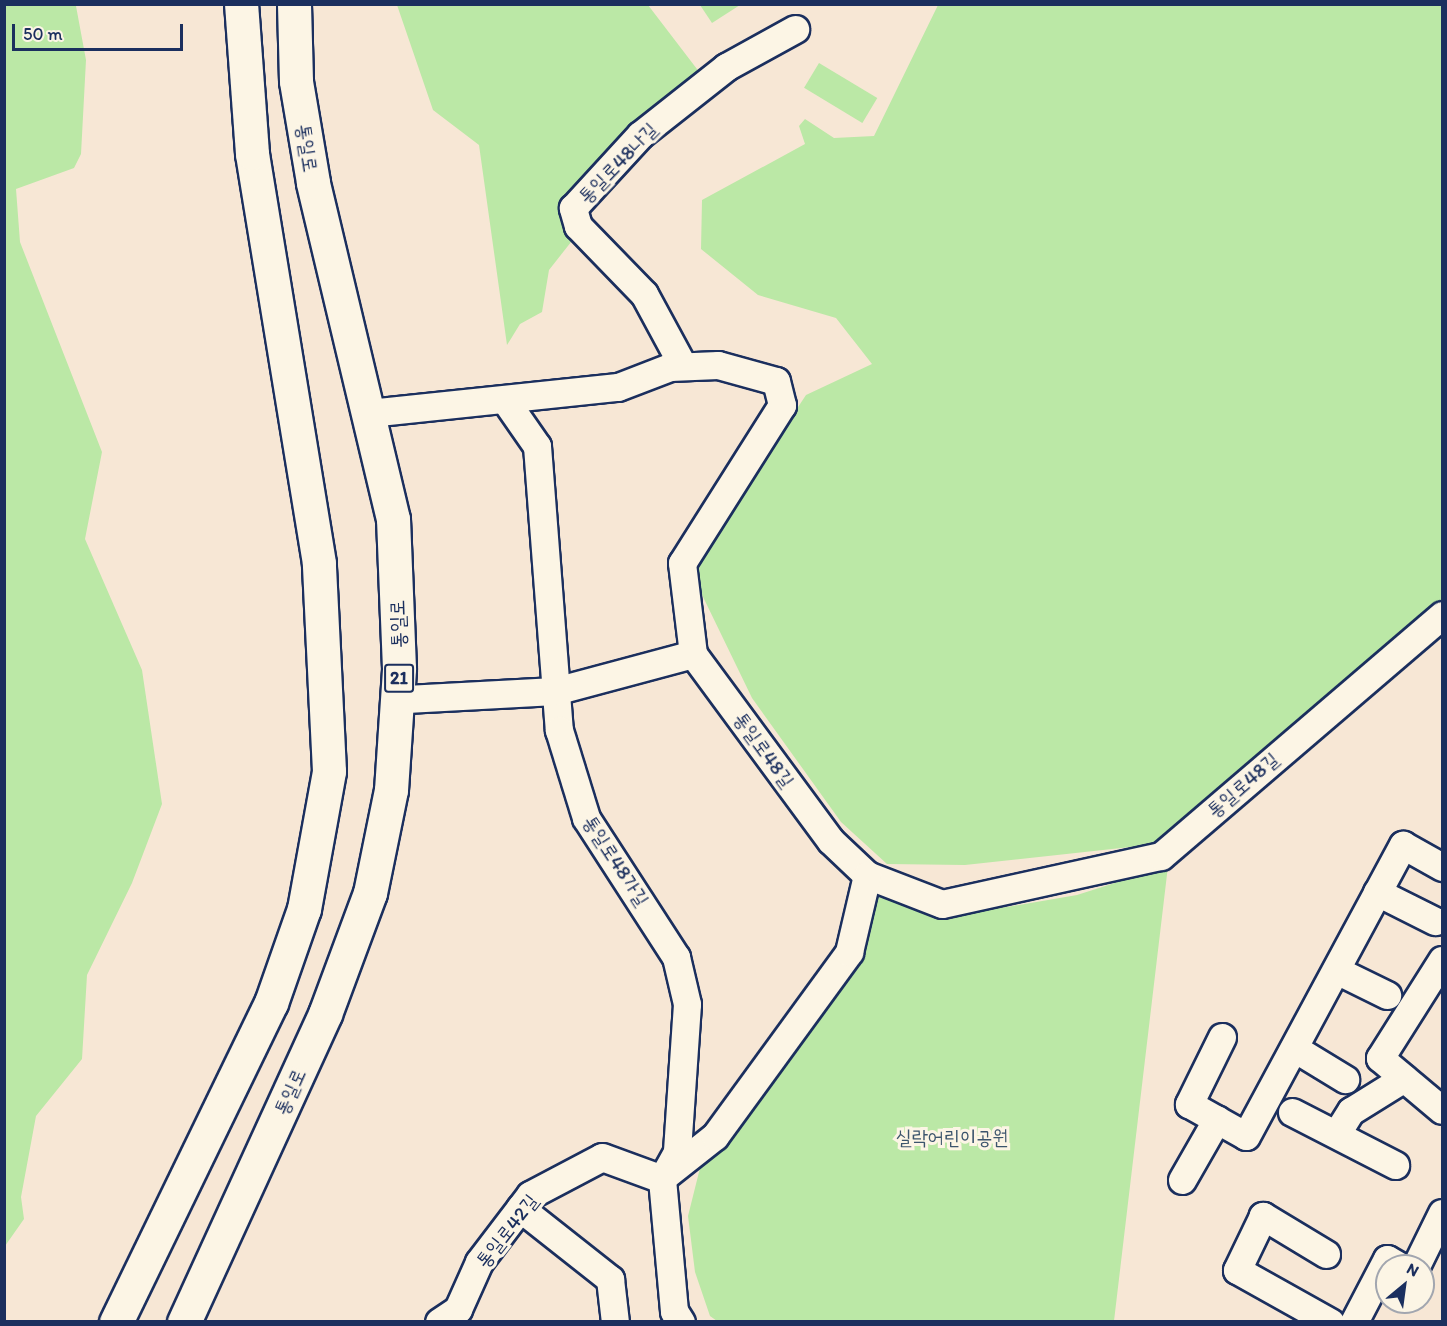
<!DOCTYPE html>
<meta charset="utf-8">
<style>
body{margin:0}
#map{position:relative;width:1447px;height:1326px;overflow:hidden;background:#f7e7d5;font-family:Itim,"Poor Story",sans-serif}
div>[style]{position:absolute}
.green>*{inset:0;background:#bbe8a6;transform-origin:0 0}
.roads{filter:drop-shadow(2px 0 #1b2f5e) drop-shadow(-2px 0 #1b2f5e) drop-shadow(0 2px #1b2f5e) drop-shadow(0 -2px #1b2f5e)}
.minor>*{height:27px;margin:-13.5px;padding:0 13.5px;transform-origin:13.5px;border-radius:13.5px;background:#fcf5e5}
.major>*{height:33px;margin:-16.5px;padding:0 16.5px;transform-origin:16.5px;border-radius:16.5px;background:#fcf5e5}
span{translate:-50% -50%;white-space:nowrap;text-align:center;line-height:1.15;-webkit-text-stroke:6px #fcf5e5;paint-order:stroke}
.shield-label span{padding:2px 4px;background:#fcf5e5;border:2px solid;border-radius:4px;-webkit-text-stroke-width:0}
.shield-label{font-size:18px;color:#1b2f5e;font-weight:700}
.street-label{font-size:20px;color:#1b2f5e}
.park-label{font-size:20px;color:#3b546c}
.frame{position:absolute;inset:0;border:6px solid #1b2f5e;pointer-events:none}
.north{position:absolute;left:1375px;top:1254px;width:60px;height:60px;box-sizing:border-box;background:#fcf5e5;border:2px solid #a2a6af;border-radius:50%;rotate:29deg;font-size:16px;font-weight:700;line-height:24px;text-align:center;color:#1b2f5e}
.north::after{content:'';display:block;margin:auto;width:21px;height:27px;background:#1b2f5e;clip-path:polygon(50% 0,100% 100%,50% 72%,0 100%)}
.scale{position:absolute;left:12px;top:24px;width:171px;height:27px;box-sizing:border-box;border:3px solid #1b2f5e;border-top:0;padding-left:8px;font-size:18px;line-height:21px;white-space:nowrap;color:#1b2f5e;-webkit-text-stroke:4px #fcf5e5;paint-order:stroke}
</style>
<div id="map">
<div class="green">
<i style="clip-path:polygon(5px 4px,76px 6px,86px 60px,81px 154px,74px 168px,16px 189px,20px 242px,102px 452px,85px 539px,142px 670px,162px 804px,132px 883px,87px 975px,82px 1059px,36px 1116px,21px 1197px,24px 1219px,5px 1246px)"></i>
<i style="clip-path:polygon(397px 5px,648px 5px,700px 73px,562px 201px,575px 237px,549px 270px,542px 312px,520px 324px,507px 345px,479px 145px,433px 110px)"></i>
<i style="clip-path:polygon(700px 5px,740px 5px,712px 23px)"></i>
<i style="clip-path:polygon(938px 5px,1442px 5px,1442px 602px,1158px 844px,965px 865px,887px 864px,841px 822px,752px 698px,690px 570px,806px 395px,872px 364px,836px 318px,758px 295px,701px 249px,702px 200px,805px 144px,799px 126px,805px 119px,834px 138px,874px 136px)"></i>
<i style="left:819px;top:63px;width:68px;height:29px;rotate:31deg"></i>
<i style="clip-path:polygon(1168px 866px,1114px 1321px,717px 1321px,710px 1316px,695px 1272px,688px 1216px,700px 1168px,777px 1068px,867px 893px,932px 913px,1007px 907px,1077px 895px)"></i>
</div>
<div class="roads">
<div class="minor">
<i style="left:683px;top:366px;width:82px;rotate:-118.4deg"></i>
<i style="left:644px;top:294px;width:95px;rotate:-134.1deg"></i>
<i style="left:578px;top:226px;width:19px;rotate:-106deg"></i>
<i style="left:573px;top:208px;width:99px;rotate:-47.5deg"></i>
<i style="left:640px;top:135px;width:110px;rotate:-38.3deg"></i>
<i style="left:726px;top:67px;width:79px;rotate:-28.8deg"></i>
<i style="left:505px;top:400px;width:56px;rotate:55.2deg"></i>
<i style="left:537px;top:446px;width:285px;rotate:85.6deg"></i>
<i style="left:559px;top:730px;width:92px;rotate:72.9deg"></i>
<i style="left:586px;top:818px;width:166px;rotate:57.1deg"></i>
<i style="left:676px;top:957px;width:48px;rotate:76.8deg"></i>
<i style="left:687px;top:1004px;width:148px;rotate:93.9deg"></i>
<i style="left:677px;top:1152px;width:31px;rotate:119deg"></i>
<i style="left:662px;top:1179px;width:133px;rotate:84.8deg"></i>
<i style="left:674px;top:1311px;width:13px;rotate:58deg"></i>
<i style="left:369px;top:413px;width:250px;rotate:-6deg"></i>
<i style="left:618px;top:387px;width:56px;rotate:-21deg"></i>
<i style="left:670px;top:367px;width:48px;rotate:-2.4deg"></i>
<i style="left:718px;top:365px;width:60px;rotate:15.4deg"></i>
<i style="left:776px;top:381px;width:25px;rotate:76deg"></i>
<i style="left:782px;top:405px;width:187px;rotate:122.3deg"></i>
<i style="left:682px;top:563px;width:92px;rotate:83.1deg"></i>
<i style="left:693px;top:654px;width:232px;rotate:53.6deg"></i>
<i style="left:831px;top:841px;width:50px;rotate:43.4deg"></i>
<i style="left:867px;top:875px;width:80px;rotate:21.1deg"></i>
<i style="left:942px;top:904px;width:224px;rotate:-12.4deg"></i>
<i style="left:1161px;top:856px;width:370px;rotate:-40.6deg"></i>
<i style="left:406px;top:699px;width:149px;rotate:-3.1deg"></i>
<i style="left:555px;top:691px;width:143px;rotate:-15deg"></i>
<i style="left:1377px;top:892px;width:65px;rotate:26.6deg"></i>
<i style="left:1442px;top:960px;width:116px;rotate:122.3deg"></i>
<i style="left:1380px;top:1058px;width:81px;rotate:40deg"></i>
<i style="left:1336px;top:970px;width:57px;rotate:26.1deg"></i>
<i style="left:1222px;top:1037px;width:75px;rotate:116.2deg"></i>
<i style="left:1189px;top:1104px;width:65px;rotate:29.3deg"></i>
<i style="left:1246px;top:1136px;width:331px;rotate:-61.7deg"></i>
<i style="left:1403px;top:845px;width:45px;rotate:29.4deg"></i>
<i style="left:1294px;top:1048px;width:60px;rotate:31.3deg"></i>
<i style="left:1292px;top:1112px;width:116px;rotate:27.2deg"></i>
<i style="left:1337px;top:1133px;width:26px;rotate:-58deg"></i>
<i style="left:1351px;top:1111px;width:62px;rotate:-31.9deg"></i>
<i style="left:667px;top:1174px;width:61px;rotate:-38.4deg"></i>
<i style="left:715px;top:1136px;width:228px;rotate:-53.9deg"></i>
<i style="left:849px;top:952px;width:79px;rotate:-76.8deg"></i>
<i style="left:1182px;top:1180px;width:70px;rotate:-60.2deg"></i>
<i style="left:520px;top:1208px;width:115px;rotate:38.3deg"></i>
<i style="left:610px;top:1279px;width:43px;rotate:83.4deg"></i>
<i style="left:1326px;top:1254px;width:74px;rotate:-148.9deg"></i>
<i style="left:1263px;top:1216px;width:60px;rotate:115.7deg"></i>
<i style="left:1237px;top:1270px;width:107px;rotate:29.2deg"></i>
<i style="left:1416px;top:1266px;width:59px;rotate:-63.9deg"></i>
<i style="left:439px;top:1322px;width:23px;rotate:-34deg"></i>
<i style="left:458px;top:1309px;width:51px;rotate:-65.9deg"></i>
<i style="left:479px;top:1262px;width:84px;rotate:-52.7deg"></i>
<i style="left:530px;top:1195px;width:81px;rotate:-27.8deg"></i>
<i style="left:602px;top:1157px;width:64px;rotate:20.1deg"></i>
<i style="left:1354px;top:1322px;width:71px;rotate:-62.4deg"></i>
<i style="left:1387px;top:1259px;width:14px;rotate:30deg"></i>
</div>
<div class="major">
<i style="left:116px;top:1322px;width:355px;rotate:-64.1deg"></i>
<i style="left:271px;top:1003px;width:100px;rotate:-70.7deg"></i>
<i style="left:304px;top:909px;width:140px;rotate:-79.7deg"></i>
<i style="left:329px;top:771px;width:208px;rotate:-92.8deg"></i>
<i style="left:319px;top:563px;width:415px;rotate:-99.3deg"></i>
<i style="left:252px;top:153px;width:149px;rotate:-94.2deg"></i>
<i style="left:184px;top:1322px;width:339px;rotate:-65.4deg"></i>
<i style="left:325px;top:1014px;width:129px;rotate:-69.6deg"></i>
<i style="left:370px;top:893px;width:105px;rotate:-78.5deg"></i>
<i style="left:391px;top:790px;width:122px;rotate:-86.2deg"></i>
<i style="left:399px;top:668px;width:149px;rotate:-92.3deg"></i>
<i style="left:393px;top:519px;width:346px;rotate:-103.4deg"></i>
<i style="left:313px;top:182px;width:102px;rotate:-99.6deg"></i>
<i style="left:296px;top:81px;width:77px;rotate:-91.5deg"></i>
</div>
</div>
<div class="shield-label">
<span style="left:399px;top:678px">21</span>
</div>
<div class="street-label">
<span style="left:307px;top:148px;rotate:81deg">통일로</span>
<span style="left:618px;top:163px;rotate:-46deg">통일로48나길</span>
<span style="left:398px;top:624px;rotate:-92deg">통일로</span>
<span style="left:764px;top:750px;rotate:54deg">통일로48길</span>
<span style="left:1243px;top:785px;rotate:-41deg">통일로48길</span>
<span style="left:616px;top:861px;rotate:57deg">통일로48가길</span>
<span style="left:290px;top:1092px;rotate:-66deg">통일로</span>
<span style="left:507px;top:1231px;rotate:-52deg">통일로42길</span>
</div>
<div class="park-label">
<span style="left:952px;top:1137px">실락어린이공원</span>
</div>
<div class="frame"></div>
<div class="north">N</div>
<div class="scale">50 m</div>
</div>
